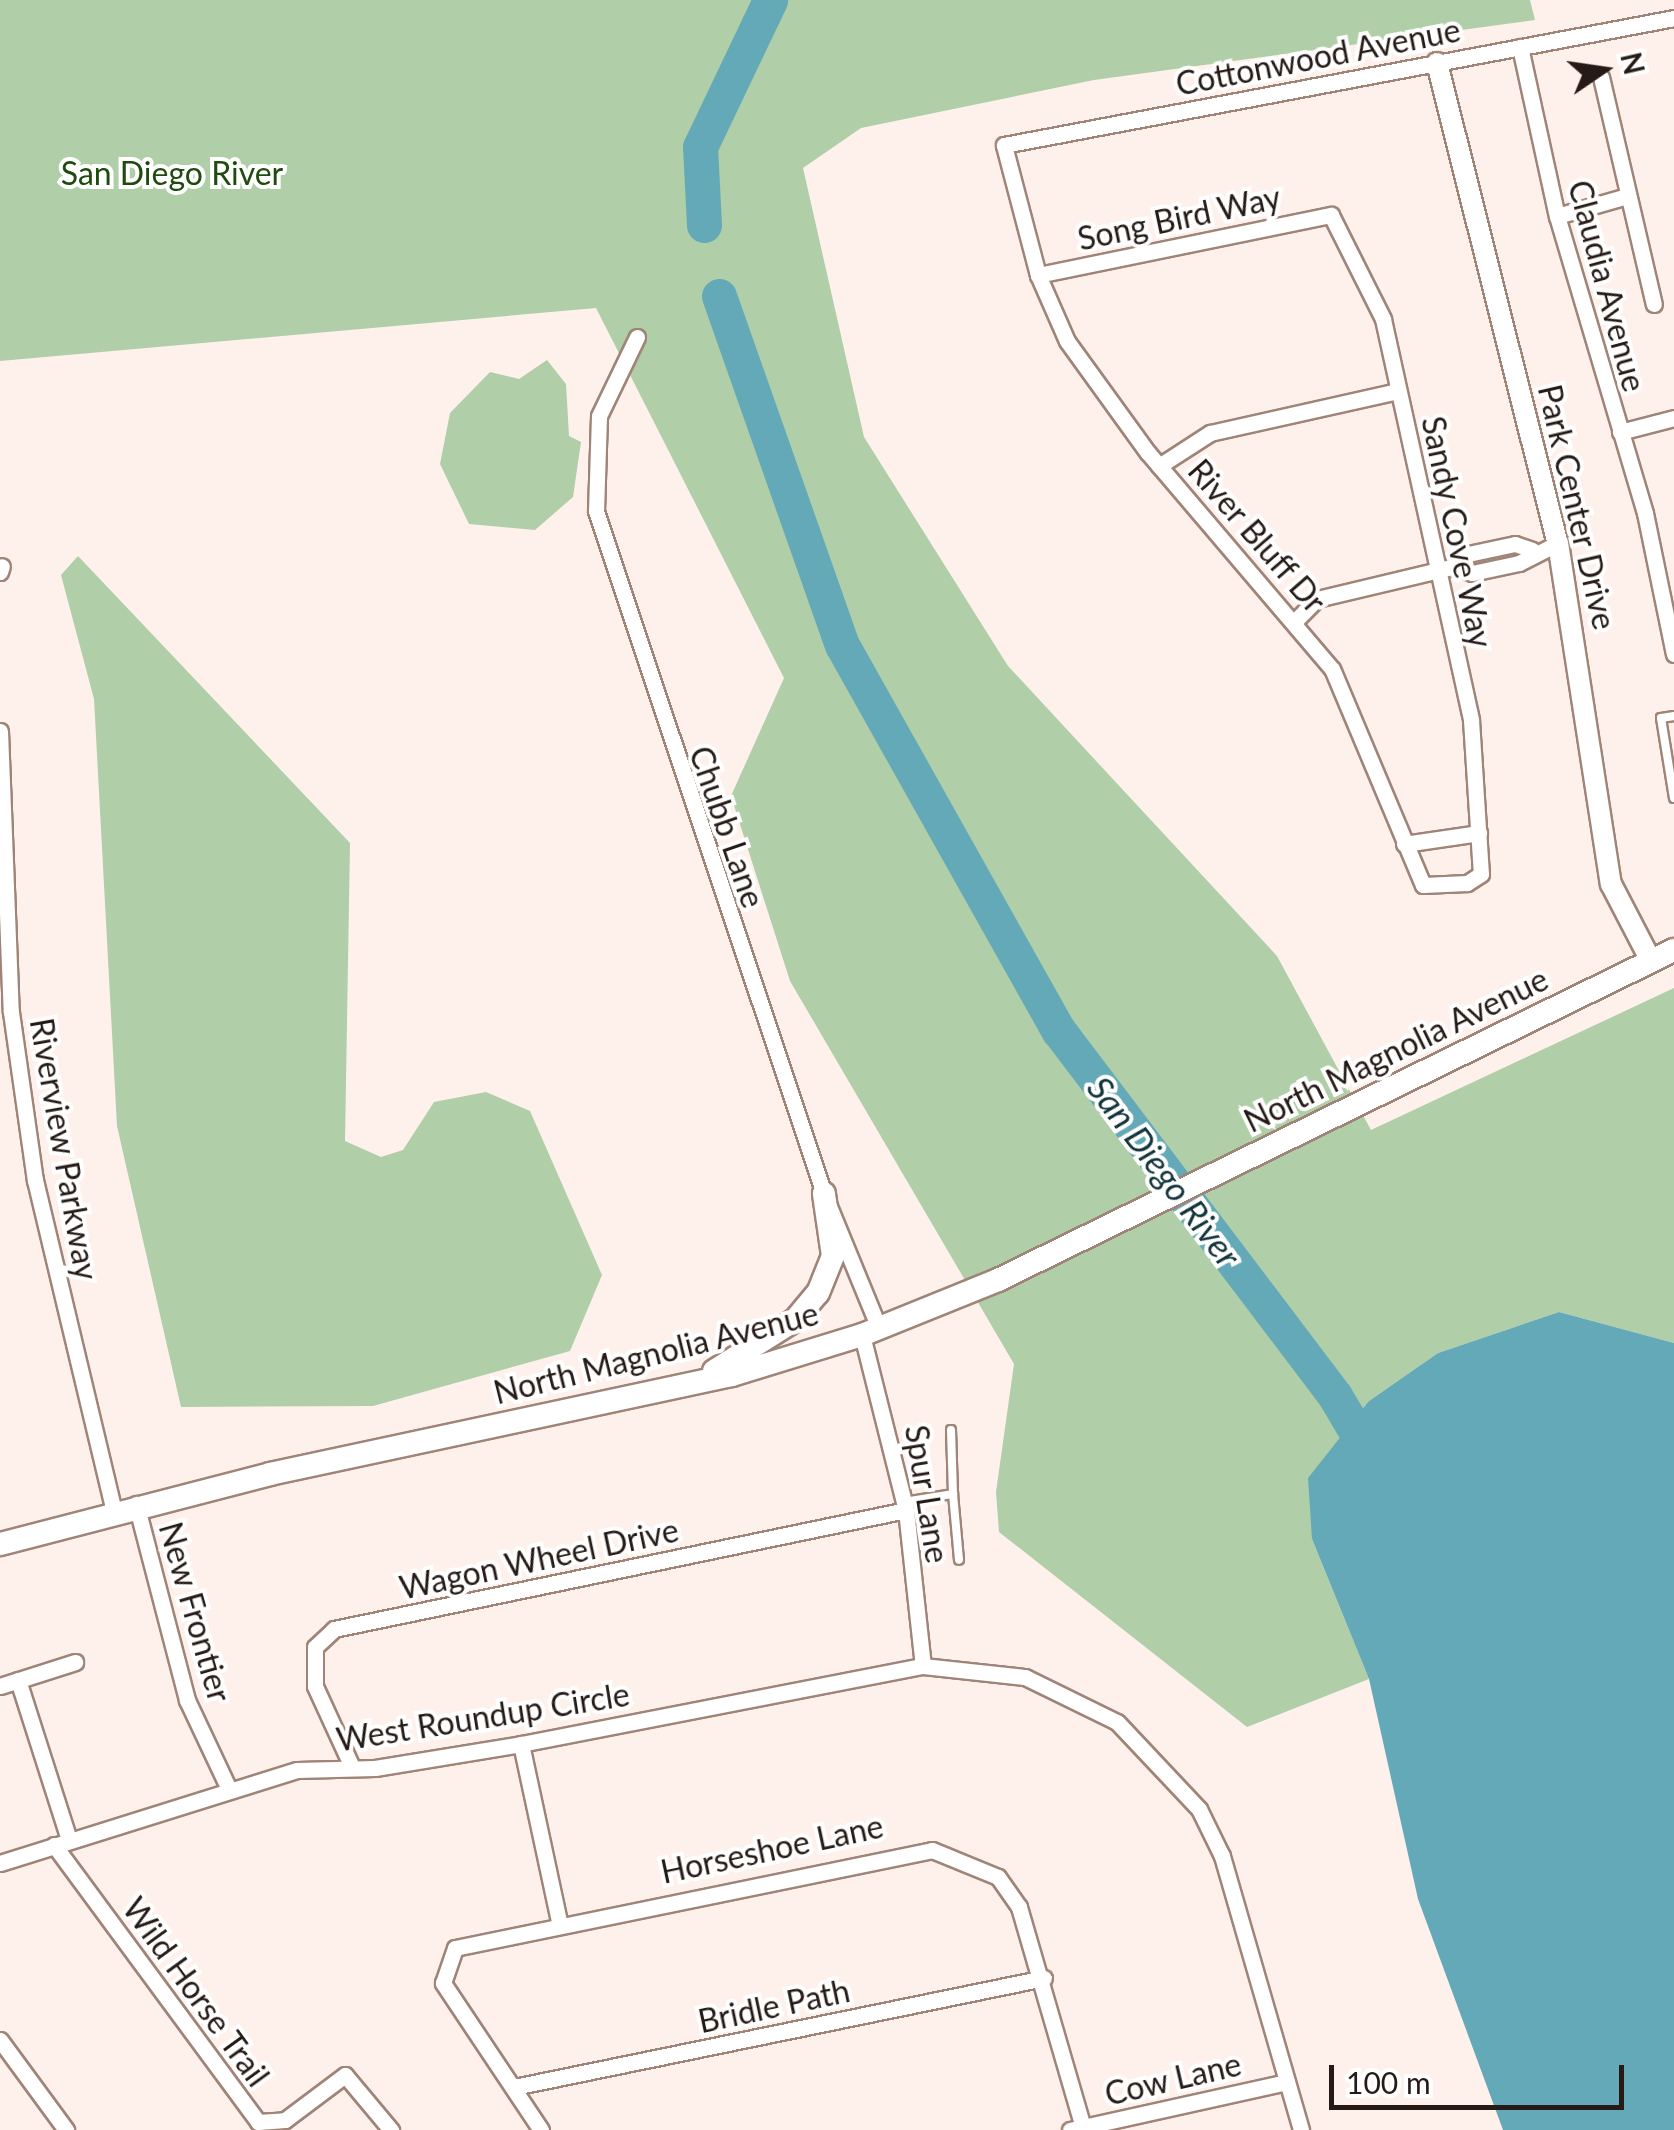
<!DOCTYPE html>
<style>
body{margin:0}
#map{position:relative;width:1674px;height:2130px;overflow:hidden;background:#fef1ec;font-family:Lato,sans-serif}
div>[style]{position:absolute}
.green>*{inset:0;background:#b0cea7}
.water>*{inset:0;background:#64a9b7}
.river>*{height:35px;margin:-17.5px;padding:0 17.5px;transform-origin:17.5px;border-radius:17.5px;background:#64a9b7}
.roads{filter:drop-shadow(2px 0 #9f8478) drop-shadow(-2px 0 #9f8478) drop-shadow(0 2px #9f8478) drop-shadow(0 -2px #9f8478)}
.service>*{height:8px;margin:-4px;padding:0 4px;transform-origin:4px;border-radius:4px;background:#fff}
.minor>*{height:15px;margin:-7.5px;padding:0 7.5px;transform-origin:7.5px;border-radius:7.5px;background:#fff}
.tertiary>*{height:20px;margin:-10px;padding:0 10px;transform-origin:10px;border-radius:10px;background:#fff}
.secondary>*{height:22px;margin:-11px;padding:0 11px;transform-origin:11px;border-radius:11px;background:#fff}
span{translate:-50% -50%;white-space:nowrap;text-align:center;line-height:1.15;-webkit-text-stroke:8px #fff;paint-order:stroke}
.street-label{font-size:32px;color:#251a16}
.park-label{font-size:32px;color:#1f4b0e}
.water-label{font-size:35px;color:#12343b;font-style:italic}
.north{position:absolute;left:1554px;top:20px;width:100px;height:100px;-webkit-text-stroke:8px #fff;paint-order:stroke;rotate:77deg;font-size:28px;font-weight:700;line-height:40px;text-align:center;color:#251a16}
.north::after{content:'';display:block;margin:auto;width:35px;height:45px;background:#251a16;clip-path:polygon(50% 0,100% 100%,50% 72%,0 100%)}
.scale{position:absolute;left:1329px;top:2065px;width:295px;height:45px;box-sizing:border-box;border:5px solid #251a16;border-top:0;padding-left:12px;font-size:30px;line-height:35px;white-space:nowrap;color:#251a16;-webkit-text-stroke:8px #fff;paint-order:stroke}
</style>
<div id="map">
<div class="green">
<i style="clip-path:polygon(0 0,1530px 0,1535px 20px,1094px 80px,861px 128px,803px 168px,864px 437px,1008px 666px,1277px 956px,1371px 1130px,1674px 988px,1674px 1343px,1559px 1312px,1438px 1353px,1369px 1401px,1312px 1539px,1369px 1679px,1247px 1727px,999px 1532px,996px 1492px,1014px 1364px,790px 981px,731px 796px,784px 678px,596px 308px,0 361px)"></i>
<i style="clip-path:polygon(547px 360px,566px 384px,569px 436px,581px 442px,573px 497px,535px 530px,469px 524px,440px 464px,450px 413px,490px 372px,519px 379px)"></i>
<i style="clip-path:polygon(78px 556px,350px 843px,345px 1141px,381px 1157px,403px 1150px,434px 1102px,486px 1092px,530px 1111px,602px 1275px,570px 1351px,373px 1406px,181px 1407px,117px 1126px,94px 699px,61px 575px)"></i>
</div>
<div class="water">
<i style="clip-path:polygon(1559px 1312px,1674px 1343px,1674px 2130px,1503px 2130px,1418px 1899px,1369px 1679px,1312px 1539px,1308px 1478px,1369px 1401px,1438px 1353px)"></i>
</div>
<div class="river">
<i style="left:704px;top:225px;width:78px;rotate:-92.9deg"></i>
<i style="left:700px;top:147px;width:163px;rotate:-64.5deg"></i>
<i style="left:719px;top:296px;width:370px;rotate:70.6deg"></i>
<i style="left:842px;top:645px;width:443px;rotate:60.7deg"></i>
<i style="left:1059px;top:1031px;width:458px;rotate:52.9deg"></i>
<i style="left:1335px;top:1396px;width:77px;rotate:59.4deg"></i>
</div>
<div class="roads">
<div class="service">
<i style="left:1674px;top:716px;width:13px;rotate:171deg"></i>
<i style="left:1661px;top:718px;width:81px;rotate:80.8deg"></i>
<i style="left:951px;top:1430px;width:64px;rotate:88.2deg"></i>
<i style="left:904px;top:1502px;width:50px;rotate:-9.3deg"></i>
<i style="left:953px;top:1494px;width:66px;rotate:84.8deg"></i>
</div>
<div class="minor">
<i style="left:1520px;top:47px;width:173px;rotate:77.7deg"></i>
<i style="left:1557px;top:216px;width:310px;rotate:73.5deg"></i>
<i style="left:1645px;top:513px;width:144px;rotate:78.4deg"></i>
<i style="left:1601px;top:77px;width:233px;rotate:76.9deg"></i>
<i style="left:1557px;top:216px;width:73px;rotate:-15.9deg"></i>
<i style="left:1038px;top:275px;width:299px;rotate:-11.6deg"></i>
<i style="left:1331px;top:215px;width:116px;rotate:63.4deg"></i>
<i style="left:1383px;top:319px;width:411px;rotate:77.6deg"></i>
<i style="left:1471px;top:720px;width:154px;rotate:86.3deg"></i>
<i style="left:1481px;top:874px;width:17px;rotate:147deg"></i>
<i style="left:1467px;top:883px;width:44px;rotate:177.4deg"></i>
<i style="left:1423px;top:885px;width:234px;rotate:-112.8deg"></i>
<i style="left:1332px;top:669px;width:284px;rotate:-130.4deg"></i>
<i style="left:1148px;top:453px;width:138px;rotate:-125.9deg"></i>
<i style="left:1067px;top:341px;width:72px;rotate:-113.7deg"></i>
<i style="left:1038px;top:275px;width:134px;rotate:-104.7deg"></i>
<i style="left:1004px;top:145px;width:682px;rotate:-10.73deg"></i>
<i style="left:637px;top:337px;width:88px;rotate:115.7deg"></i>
<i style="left:599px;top:416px;width:95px;rotate:91.8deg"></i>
<i style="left:596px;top:511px;width:720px;rotate:71.54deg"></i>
<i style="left:824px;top:1194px;width:145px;rotate:67.7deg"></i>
<i style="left:1620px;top:432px;width:56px;rotate:-14.5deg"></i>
<i style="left:1159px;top:466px;width:61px;rotate:-32.9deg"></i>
<i style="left:1210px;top:433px;width:193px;rotate:-12.6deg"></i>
<i style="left:1456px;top:566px;width:17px;rotate:24deg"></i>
<i style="left:1472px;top:573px;width:48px;rotate:-12deg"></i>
<i style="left:1519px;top:563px;width:44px;rotate:-27.1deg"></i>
<i style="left:1456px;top:566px;width:17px;rotate:-45deg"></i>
<i style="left:1468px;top:554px;width:48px;rotate:-12deg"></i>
<i style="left:1515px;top:544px;width:18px;rotate:19deg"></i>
<i style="left:0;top:572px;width:6px;rotate:-72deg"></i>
<i style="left:1296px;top:620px;width:30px;rotate:-45deg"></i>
<i style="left:1317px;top:599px;width:143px;rotate:-13.4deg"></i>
<i style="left:0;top:731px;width:281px;rotate:87.8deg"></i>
<i style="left:11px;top:1012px;width:170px;rotate:81.9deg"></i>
<i style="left:35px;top:1180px;width:340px;rotate:76.6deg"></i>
<i style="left:1404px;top:844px;width:76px;rotate:-8.3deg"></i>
<i style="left:862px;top:1335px;width:180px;rotate:75.9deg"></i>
<i style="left:906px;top:1510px;width:157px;rotate:83.8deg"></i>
<i style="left:136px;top:1504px;width:203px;rotate:75.4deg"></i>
<i style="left:187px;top:1700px;width:96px;rotate:64.8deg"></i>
<i style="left:18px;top:1680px;width:168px;rotate:72.3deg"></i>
<i style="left:0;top:1686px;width:79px;rotate:-17.7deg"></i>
<i style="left:521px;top:1744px;width:182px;rotate:77.9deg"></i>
<i style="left:352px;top:1767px;width:89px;rotate:-114.6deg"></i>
<i style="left:315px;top:1686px;width:39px;rotate:-90deg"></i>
<i style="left:315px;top:1647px;width:26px;rotate:-43deg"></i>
<i style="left:334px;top:1629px;width:584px;rotate:-11.75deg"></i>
<i style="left:54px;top:1845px;width:344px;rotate:53.6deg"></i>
<i style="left:258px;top:2122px;width:27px;rotate:-4deg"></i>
<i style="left:285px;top:2120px;width:75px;rotate:-36.9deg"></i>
<i style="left:345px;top:2075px;width:72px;rotate:50.1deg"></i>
<i style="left:0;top:1863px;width:311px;rotate:-17.4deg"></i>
<i style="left:297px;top:1770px;width:78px;rotate:-1.5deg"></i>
<i style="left:375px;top:1768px;width:148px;rotate:-9.3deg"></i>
<i style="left:521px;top:1744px;width:409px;rotate:-11deg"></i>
<i style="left:923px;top:1666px;width:103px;rotate:6.2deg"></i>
<i style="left:1025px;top:1677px;width:102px;rotate:26.1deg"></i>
<i style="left:1117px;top:1722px;width:120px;rotate:46.7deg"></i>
<i style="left:1199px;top:1809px;width:52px;rotate:63.9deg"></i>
<i style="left:1222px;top:1856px;width:285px;rotate:73.9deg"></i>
<i style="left:0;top:2040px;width:112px;rotate:53.7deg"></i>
<i style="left:514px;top:2087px;width:541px;rotate:-11.62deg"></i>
<i style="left:541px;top:2130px;width:177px;rotate:-123.7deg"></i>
<i style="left:443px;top:1983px;width:37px;rotate:-71deg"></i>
<i style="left:455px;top:1948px;width:487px;rotate:-11.6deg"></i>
<i style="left:932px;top:1850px;width:71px;rotate:22.2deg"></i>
<i style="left:998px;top:1877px;width:37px;rotate:55deg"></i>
<i style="left:1019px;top:1907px;width:229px;rotate:73.8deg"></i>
<i style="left:1070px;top:2130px;width:222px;rotate:-12.5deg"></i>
</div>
<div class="tertiary">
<i style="left:1437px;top:63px;width:495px;rotate:75.9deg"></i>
<i style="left:1558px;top:543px;width:345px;rotate:81.2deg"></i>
<i style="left:1611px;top:884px;width:87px;rotate:62.5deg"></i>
</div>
<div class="secondary">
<i style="left:714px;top:1371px;width:96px;rotate:-32.2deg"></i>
<i style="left:795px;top:1320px;width:35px;rotate:-50deg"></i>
<i style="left:818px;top:1293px;width:40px;rotate:-68deg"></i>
<i style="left:833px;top:1256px;width:63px;rotate:-98.3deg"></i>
<i style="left:0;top:1544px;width:279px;rotate:-14.5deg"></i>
<i style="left:270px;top:1474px;width:472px;rotate:-12.1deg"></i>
<i style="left:732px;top:1375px;width:136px;rotate:-17.1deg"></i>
<i style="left:862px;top:1335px;width:147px;rotate:-22deg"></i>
<i style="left:998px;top:1280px;width:752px;rotate:-26.02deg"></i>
</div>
</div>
<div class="street-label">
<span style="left:1318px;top:57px;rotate:-11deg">Cottonwood Avenue</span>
<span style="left:1179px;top:218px;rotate:-12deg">Song Bird Way</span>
<span style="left:1607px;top:286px;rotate:75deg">Claudia Avenue</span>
<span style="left:1577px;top:507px;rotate:77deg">Park Center Drive</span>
<span style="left:1457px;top:532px;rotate:78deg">Sandy Cove Way</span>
<span style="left:1257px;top:536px;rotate:49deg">River Bluff Dr</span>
<span style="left:727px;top:827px;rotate:71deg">Chubb Lane</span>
<span style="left:1396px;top:1050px;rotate:-26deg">North Magnolia Avenue</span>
<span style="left:64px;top:1149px;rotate:80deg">Riverview Parkway</span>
<span style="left:656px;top:1353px;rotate:-14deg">North Magnolia Avenue</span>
<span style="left:927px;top:1494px;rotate:81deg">Spur Lane</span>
<span style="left:539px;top:1559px;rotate:-12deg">Wagon Wheel Drive</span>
<span style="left:195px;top:1612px;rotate:74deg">New Frontier</span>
<span style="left:483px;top:1717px;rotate:-9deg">West Roundup Circle</span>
<span style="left:772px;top:1849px;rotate:-12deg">Horseshoe Lane</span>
<span style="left:196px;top:1992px;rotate:54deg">Wild Horse Trail</span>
<span style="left:774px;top:2006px;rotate:-12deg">Bridle Path</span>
<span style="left:1173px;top:2079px;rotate:-13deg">Cow Lane</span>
</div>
<div class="park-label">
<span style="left:172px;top:173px">San Diego River</span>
</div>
<div class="water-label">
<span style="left:1165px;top:1171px;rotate:53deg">San Diego River</span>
</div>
<div class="north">N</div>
<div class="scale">100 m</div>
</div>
